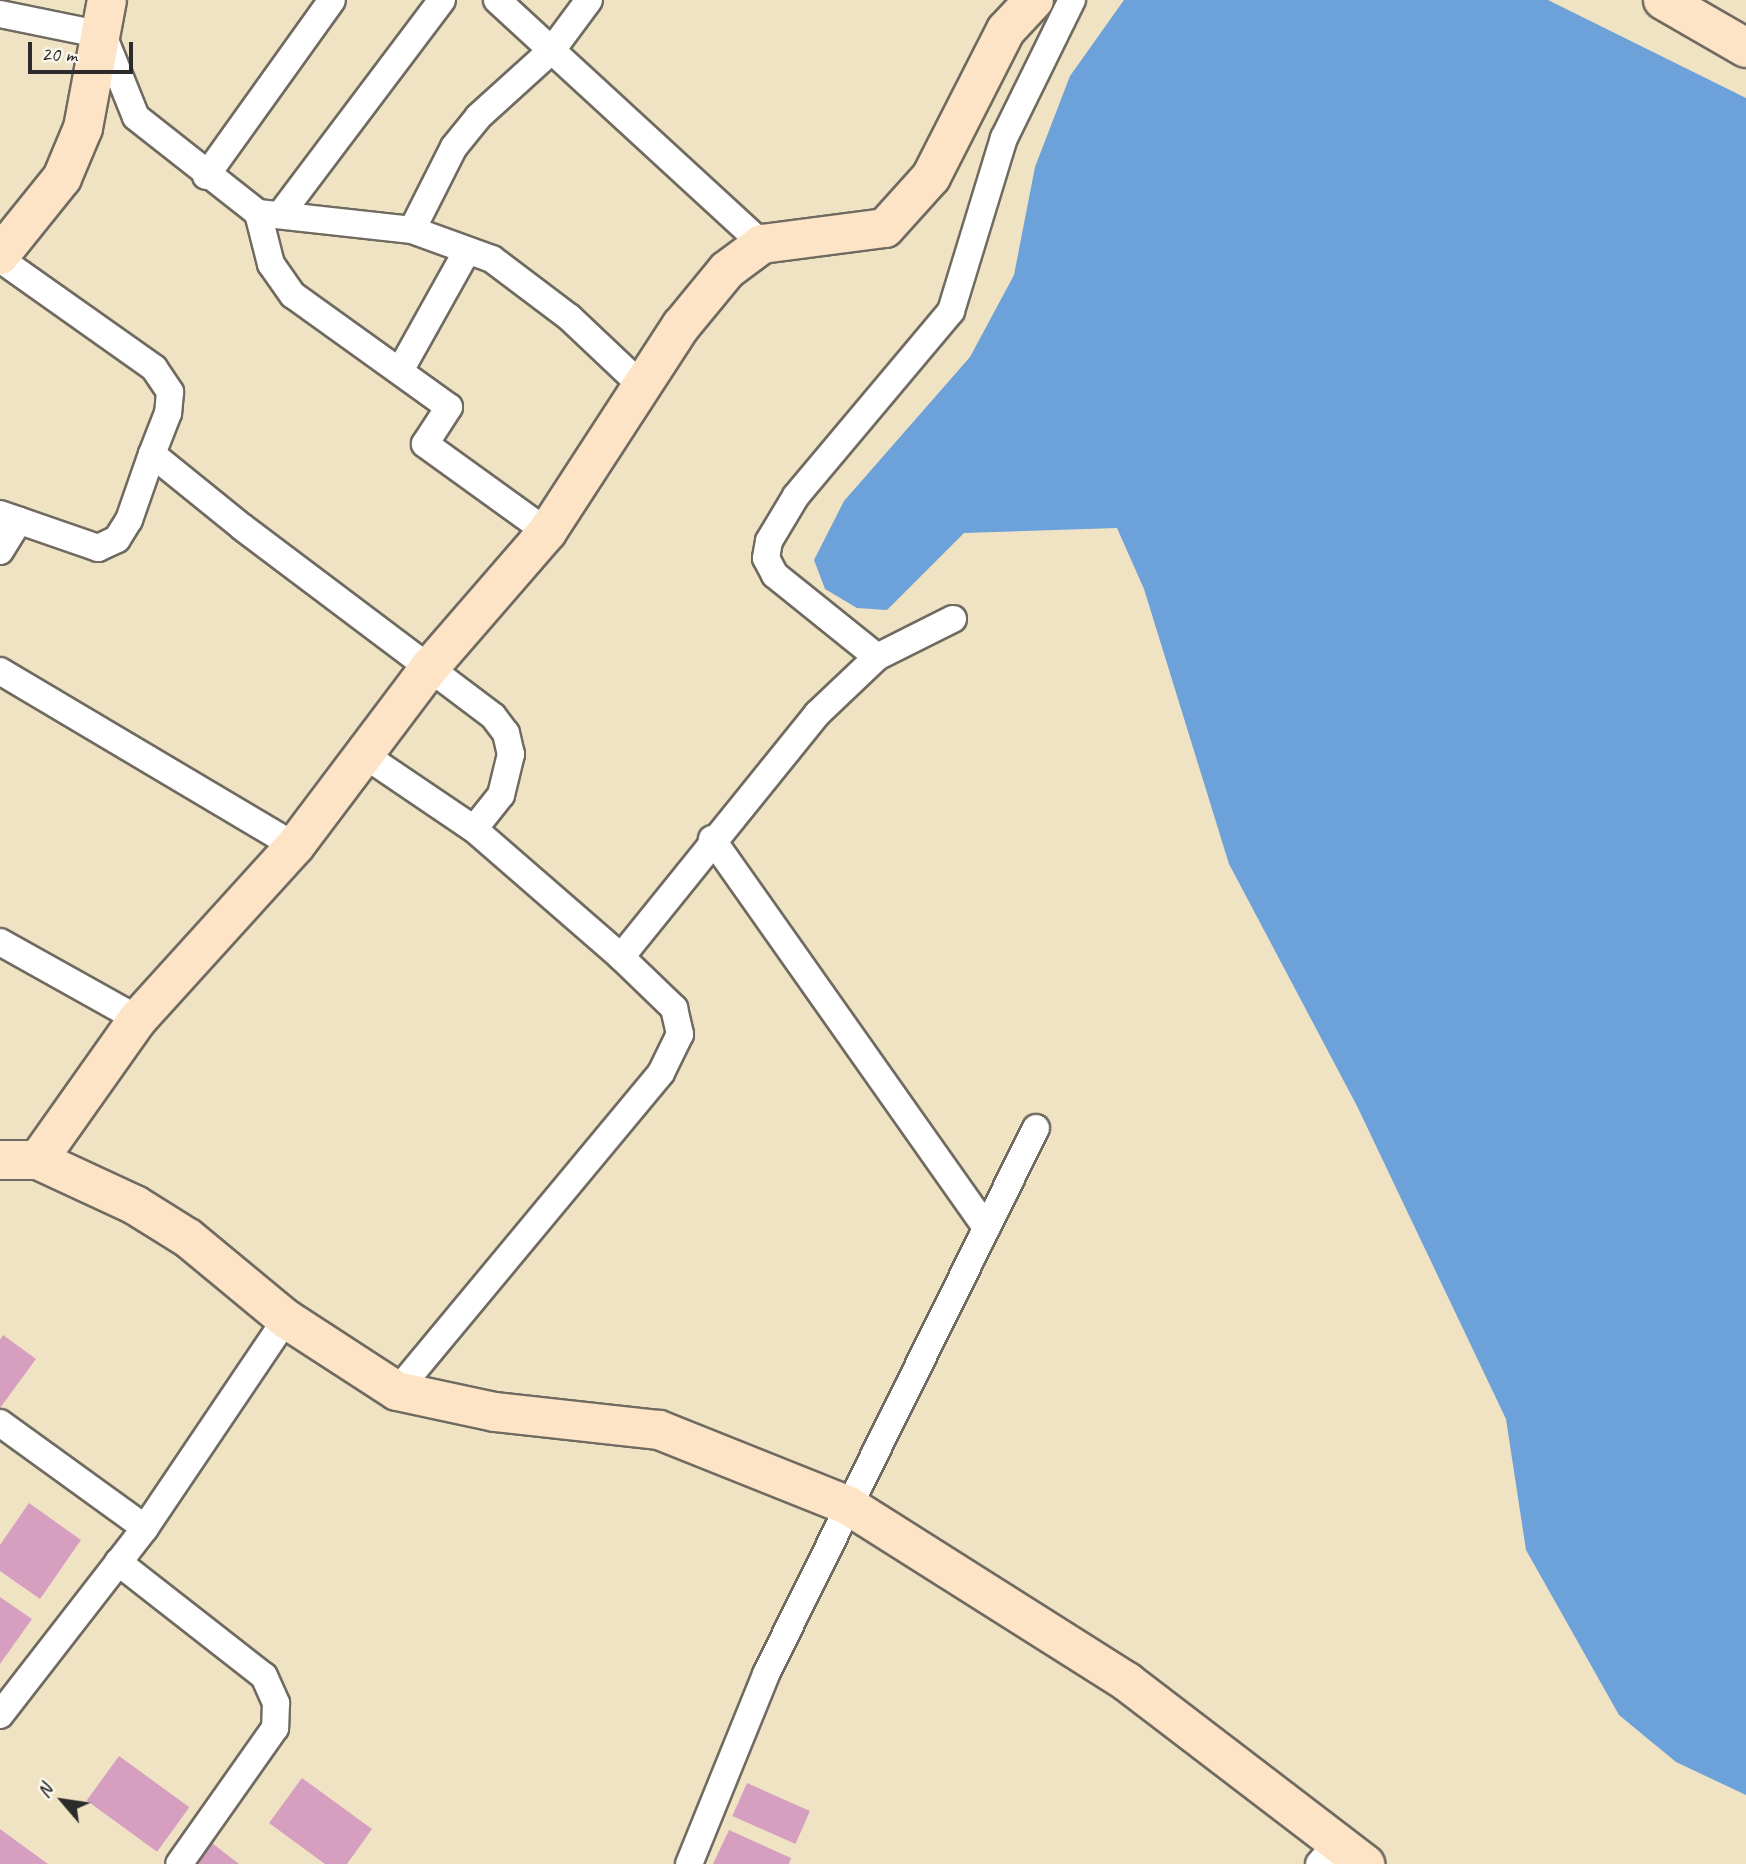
<!DOCTYPE html>
<style>
body{margin:0}
#map{position:relative;width:1746px;height:1864px;overflow:hidden;background:#efe3c4;font-family:Caveat,sans-serif}
div>[style]{position:absolute}
.water>*{inset:0;background:#6ca1d9}
.building>*{inset:0;background:#d69fc0;transform-origin:0 0}
.roads{filter:drop-shadow(2px 0 #706b61) drop-shadow(-2px 0 #706b61) drop-shadow(0 2px #706b61) drop-shadow(0 -2px #706b61)}
.street>*{height:26px;margin:-13px;padding:0 13px;transform-origin:13px;border-radius:13px;background:#fff}
.secondary>*{height:38px;margin:-19px;padding:0 19px;transform-origin:19px;border-radius:19px;background:#fee4c6}
span{translate:-50% -50%;white-space:nowrap;text-align:center;line-height:1.15;-webkit-text-stroke:7px #fbf7ec;paint-order:stroke}
.north{position:absolute;left:28px;top:1766px;width:70px;height:70px;-webkit-text-stroke:5px #fbf7ec;paint-order:stroke;rotate:299deg;font-size:19px;font-weight:700;line-height:28px;text-align:center;color:#2b2b2b}
.north::after{content:'';display:block;margin:auto;width:24px;height:32px;background:#2b2b2b;clip-path:polygon(50% 0,100% 100%,50% 72%,0 100%)}
.scale{position:absolute;left:28px;top:42px;width:105px;height:32px;box-sizing:border-box;border:4px solid #2b2b2b;border-top:0;padding-left:9px;font-size:21px;line-height:24px;white-space:nowrap;color:#2b2b2b;-webkit-text-stroke:5px #fbf7ec;paint-order:stroke}
</style>
<div id="map">
<div class="water">
<i style="clip-path:polygon(1124px 0,1548px 0,1746px 98px,1746px 1795px,1676px 1762px,1619px 1715px,1526px 1550px,1506px 1419px,1357px 1106px,1229px 864px,1144px 589px,1117px 528px,964px 533px,887px 610px,857px 608px,825px 589px,814px 560px,844px 501px,970px 357px,1014px 275px,1035px 167px,1070px 76px)"></i>
</div>
<div class="building">
<i style="clip-path:polygon(3px 1335px,36px 1359px,0 1408px,0 1340px)"></i>
<i style="clip-path:polygon(29px 1503px,81px 1540px,40px 1599px,0 1571px,0 1545px)"></i>
<i style="clip-path:polygon(0 1597px,32px 1619px,0 1664px)"></i>
<i style="left:119px;top:1756px;width:87px;height:55px;rotate:36deg"></i>
<i style="clip-path:polygon(302px 1778px,372px 1829px,347px 1864px,325px 1864px,269px 1823px)"></i>
<i style="left:747px;top:1783px;width:69px;height:36px;rotate:24deg"></i>
<i style="clip-path:polygon(0 1829px,48px 1864px,0 1864px)"></i>
<i style="clip-path:polygon(729px 1830px,791px 1858px,789px 1864px,713px 1864px)"></i>
<i style="clip-path:polygon(212px 1843px,239px 1864px,195px 1864px)"></i>
</div>
<div class="roads">
<div class="street">
<i style="left:497px;top:0;width:360px;rotate:42.6deg"></i>
<i style="left:0;top:14px;width:105px;rotate:11.5deg"></i>
<i style="left:103px;top:35px;width:88px;rotate:68.1deg"></i>
<i style="left:136px;top:117px;width:155px;rotate:38.2deg"></i>
<i style="left:258px;top:213px;width:155px;rotate:6.3deg"></i>
<i style="left:412px;top:230px;width:85px;rotate:19.9deg"></i>
<i style="left:492px;top:259px;width:96px;rotate:37deg"></i>
<i style="left:569px;top:317px;width:100px;rotate:43.4deg"></i>
<i style="left:206px;top:176px;width:216px;rotate:-54.4deg"></i>
<i style="left:258px;top:213px;width:53px;rotate:75.7deg"></i>
<i style="left:271px;top:264px;width:38px;rotate:55deg"></i>
<i style="left:293px;top:295px;width:192px;rotate:35.7deg"></i>
<i style="left:449px;top:407px;width:44px;rotate:123deg"></i>
<i style="left:425px;top:444px;width:150px;rotate:35.8deg"></i>
<i style="left:280px;top:215px;width:269px;rotate:-53deg"></i>
<i style="left:412px;top:230px;width:93px;rotate:-63.2deg"></i>
<i style="left:454px;top:147px;width:38px;rotate:-51deg"></i>
<i style="left:478px;top:117px;width:100px;rotate:-42.2deg"></i>
<i style="left:552px;top:50px;width:62px;rotate:-53.5deg"></i>
<i style="left:0;top:259px;width:189px;rotate:35.3deg"></i>
<i style="left:154px;top:368px;width:29px;rotate:56deg"></i>
<i style="left:170px;top:392px;width:21px;rotate:95deg"></i>
<i style="left:168px;top:413px;width:44px;rotate:111.3deg"></i>
<i style="left:401px;top:369px;width:135px;rotate:-60.8deg"></i>
<i style="left:0;top:514px;width:104px;rotate:19.1deg"></i>
<i style="left:98px;top:548px;width:21px;rotate:-25deg"></i>
<i style="left:117px;top:539px;width:22px;rotate:-58deg"></i>
<i style="left:129px;top:520px;width:70px;rotate:-70.8deg"></i>
<i style="left:152px;top:454px;width:116px;rotate:39deg"></i>
<i style="left:242px;top:527px;width:314px;rotate:37deg"></i>
<i style="left:493px;top:716px;width:21px;rotate:53deg"></i>
<i style="left:506px;top:733px;width:22px;rotate:77deg"></i>
<i style="left:511px;top:754px;width:42px;rotate:103.7deg"></i>
<i style="left:501px;top:795px;width:43px;rotate:128.5deg"></i>
<i style="left:0;top:551px;width:36px;rotate:-58deg"></i>
<i style="left:877px;top:657px;width:131px;rotate:-141.2deg"></i>
<i style="left:775px;top:575px;width:19px;rotate:-118deg"></i>
<i style="left:766px;top:558px;width:17px;rotate:-80deg"></i>
<i style="left:769px;top:541px;width:52px;rotate:-59deg"></i>
<i style="left:796px;top:496px;width:241px;rotate:-50deg"></i>
<i style="left:951px;top:311px;width:181px;rotate:-73deg"></i>
<i style="left:1004px;top:138px;width:154px;rotate:-63.8deg"></i>
<i style="left:0;top:671px;width:343px;rotate:30.7deg"></i>
<i style="left:366px;top:756px;width:130px;rotate:34.1deg"></i>
<i style="left:474px;top:829px;width:195px;rotate:41deg"></i>
<i style="left:621px;top:957px;width:74px;rotate:43.9deg"></i>
<i style="left:674px;top:1008px;width:27px;rotate:77deg"></i>
<i style="left:680px;top:1034px;width:43px;rotate:116deg"></i>
<i style="left:661px;top:1073px;width:413px;rotate:129.7deg"></i>
<i style="left:712px;top:839px;width:476px;rotate:54.8deg"></i>
<i style="left:0;top:942px;width:158px;rotate:29.2deg"></i>
<i style="left:621px;top:957px;width:312px;rotate:-51.1deg"></i>
<i style="left:817px;top:714px;width:83px;rotate:-43.5deg"></i>
<i style="left:877px;top:657px;width:85px;rotate:-26.6deg"></i>
<i style="left:0;top:1423px;width:179px;rotate:35.9deg"></i>
<i style="left:118px;top:1562px;width:185px;rotate:38deg"></i>
<i style="left:264px;top:1676px;width:30px;rotate:66deg"></i>
<i style="left:276px;top:1703px;width:25px;rotate:92deg"></i>
<i style="left:275px;top:1728px;width:166px;rotate:125.2deg"></i>
<i style="left:0;top:1715px;width:237px;rotate:-52.2deg"></i>
<i style="left:145px;top:1528px;width:252px;rotate:-56deg"></i>
<i style="left:689px;top:1864px;width:205px;rotate:-67.9deg"></i>
<i style="left:766px;top:1674px;width:609px;rotate:-63.69deg"></i>
<i style="left:1319px;top:1864px;width:30px;rotate:-49deg"></i>
</div>
<div class="secondary">
<i style="left:1663px;top:0;width:96px;rotate:30deg"></i>
<i style="left:0;top:255px;width:99px;rotate:-51.2deg"></i>
<i style="left:62px;top:178px;width:54px;rotate:-67.2deg"></i>
<i style="left:83px;top:128px;width:130px;rotate:-79.4deg"></i>
<i style="left:0;top:1160px;width:38px"></i>
<i style="left:38px;top:1160px;width:107px;rotate:24.9deg"></i>
<i style="left:135px;top:1205px;width:62px;rotate:31.9deg"></i>
<i style="left:188px;top:1238px;width:127px;rotate:39.6deg"></i>
<i style="left:286px;top:1319px;width:132px;rotate:33deg"></i>
<i style="left:397px;top:1391px;width:100px;rotate:12.1deg"></i>
<i style="left:495px;top:1412px;width:165px;rotate:6.3deg"></i>
<i style="left:659px;top:1430px;width:205px;rotate:21.8deg"></i>
<i style="left:849px;top:1506px;width:329px;rotate:32.3deg"></i>
<i style="left:1127px;top:1682px;width:300px;rotate:37.4deg"></i>
<i style="left:38px;top:1160px;width:173px;rotate:-54.7deg"></i>
<i style="left:138px;top:1019px;width:234px;rotate:-47.8deg"></i>
<i style="left:295px;top:846px;width:224px;rotate:-53deg"></i>
<i style="left:430px;top:667px;width:179px;rotate:-49.1deg"></i>
<i style="left:547px;top:532px;width:246px;rotate:-57deg"></i>
<i style="left:681px;top:326px;width:72px;rotate:-50.6deg"></i>
<i style="left:727px;top:270px;width:44px;rotate:-36.6deg"></i>
<i style="left:762px;top:244px;width:124px;rotate:-7.4deg"></i>
<i style="left:885px;top:228px;width:69px;rotate:-48deg"></i>
<i style="left:931px;top:177px;width:165px;rotate:-63deg"></i>
<i style="left:1006px;top:30px;width:41px;rotate:-47deg"></i>
</div>
</div>
<div class="north">N</div>
<div class="scale">20 m</div>
</div>
